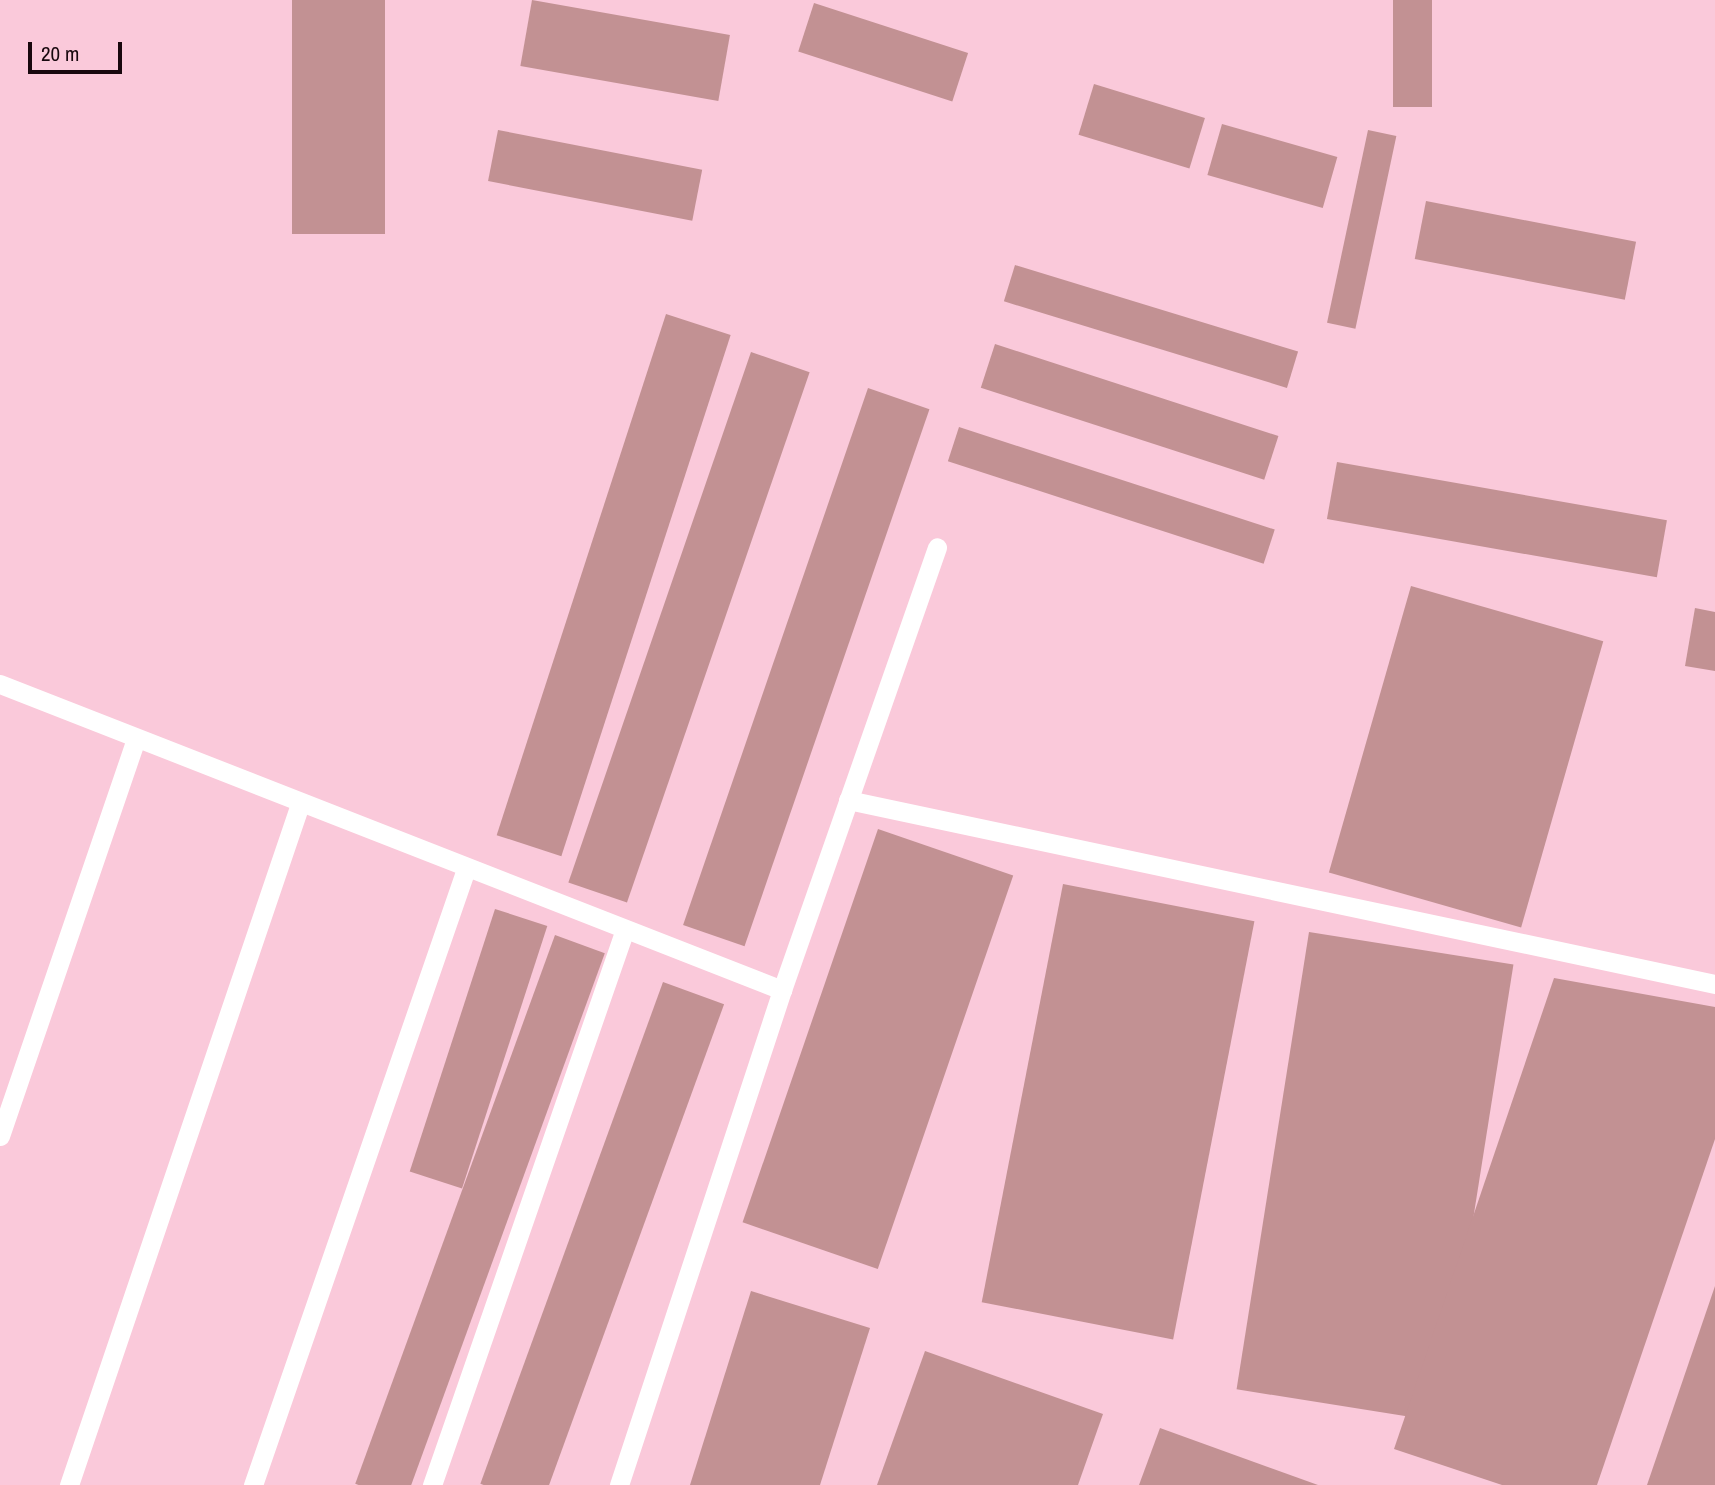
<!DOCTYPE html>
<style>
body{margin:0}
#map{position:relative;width:1715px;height:1485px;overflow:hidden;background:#fac9da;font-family:"Archivo Narrow",sans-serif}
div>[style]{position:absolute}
.building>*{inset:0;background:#c29193;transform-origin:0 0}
.lane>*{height:19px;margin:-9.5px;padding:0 9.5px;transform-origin:9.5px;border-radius:9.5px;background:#fff}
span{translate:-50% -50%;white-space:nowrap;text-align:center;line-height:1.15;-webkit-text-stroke:7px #fac9da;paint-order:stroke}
.scale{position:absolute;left:28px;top:42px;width:94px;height:32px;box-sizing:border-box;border:4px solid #18080e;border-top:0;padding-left:9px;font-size:21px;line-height:24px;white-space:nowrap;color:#18080e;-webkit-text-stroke:5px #fac9da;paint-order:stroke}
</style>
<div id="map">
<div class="building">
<i style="left:292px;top:0;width:93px;height:234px"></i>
<i style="left:532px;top:0;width:201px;height:67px;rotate:10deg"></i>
<i style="left:1393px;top:0;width:39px;height:107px"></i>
<i style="left:814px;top:3px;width:162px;height:51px;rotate:18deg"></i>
<i style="left:1094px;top:84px;width:116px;height:53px;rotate:17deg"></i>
<i style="left:1222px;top:124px;width:120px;height:53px;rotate:16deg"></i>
<i style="left:498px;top:130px;width:208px;height:52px;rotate:11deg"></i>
<i style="left:1368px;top:130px;width:29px;height:197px;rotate:12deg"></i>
<i style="left:1426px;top:201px;width:214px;height:59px;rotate:11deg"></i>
<i style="left:1015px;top:265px;width:296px;height:38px;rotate:17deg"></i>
<i style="left:666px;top:314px;width:68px;height:548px;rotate:18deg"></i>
<i style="left:995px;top:344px;width:298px;height:46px;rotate:18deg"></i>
<i style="left:751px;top:352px;width:62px;height:561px;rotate:19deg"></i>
<i style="left:868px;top:388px;width:65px;height:568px;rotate:19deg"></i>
<i style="left:959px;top:427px;width:332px;height:36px;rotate:18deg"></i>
<i style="left:1337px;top:462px;width:335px;height:58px;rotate:10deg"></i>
<i style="left:1411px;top:586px;width:200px;height:298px;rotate:16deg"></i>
<i style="clip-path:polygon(1695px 608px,1715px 612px,1715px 671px,1685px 666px)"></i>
<i style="left:878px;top:829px;width:143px;height:416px;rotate:19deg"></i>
<i style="left:1063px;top:884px;width:195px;height:426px;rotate:11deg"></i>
<i style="left:495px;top:909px;width:55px;height:276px;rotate:18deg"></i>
<i style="left:1309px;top:932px;width:207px;height:463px;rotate:9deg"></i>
<i style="left:555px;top:935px;width:53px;height:584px;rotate:20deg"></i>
<i style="clip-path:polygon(1554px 978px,1715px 1007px,1715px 1139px,1597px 1485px,1502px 1485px,1394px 1449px)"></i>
<i style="left:663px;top:982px;width:65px;height:534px;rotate:20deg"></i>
<i style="clip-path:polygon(1715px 1286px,1715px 1485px,1647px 1485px)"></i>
<i style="clip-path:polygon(751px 1291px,870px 1328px,820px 1485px,690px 1485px)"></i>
<i style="clip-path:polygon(925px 1351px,1103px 1414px,1078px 1485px,877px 1485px)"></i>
<i style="clip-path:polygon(1160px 1428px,1318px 1485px,1139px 1485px)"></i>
</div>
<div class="lane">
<i style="left:0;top:684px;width:840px;rotate:21.37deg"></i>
<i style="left:848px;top:800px;width:886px;rotate:11.98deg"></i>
<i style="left:0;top:1136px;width:420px;rotate:-71.1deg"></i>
<i style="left:69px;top:1485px;width:719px;rotate:-71.26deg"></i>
<i style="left:253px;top:1485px;width:652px;rotate:-70.93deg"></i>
<i style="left:432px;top:1485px;width:585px;rotate:-70.85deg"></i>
<i style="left:619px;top:1485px;width:521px;rotate:-71.77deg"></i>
<i style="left:782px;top:990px;width:469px;rotate:-70.7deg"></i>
</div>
<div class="scale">20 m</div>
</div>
